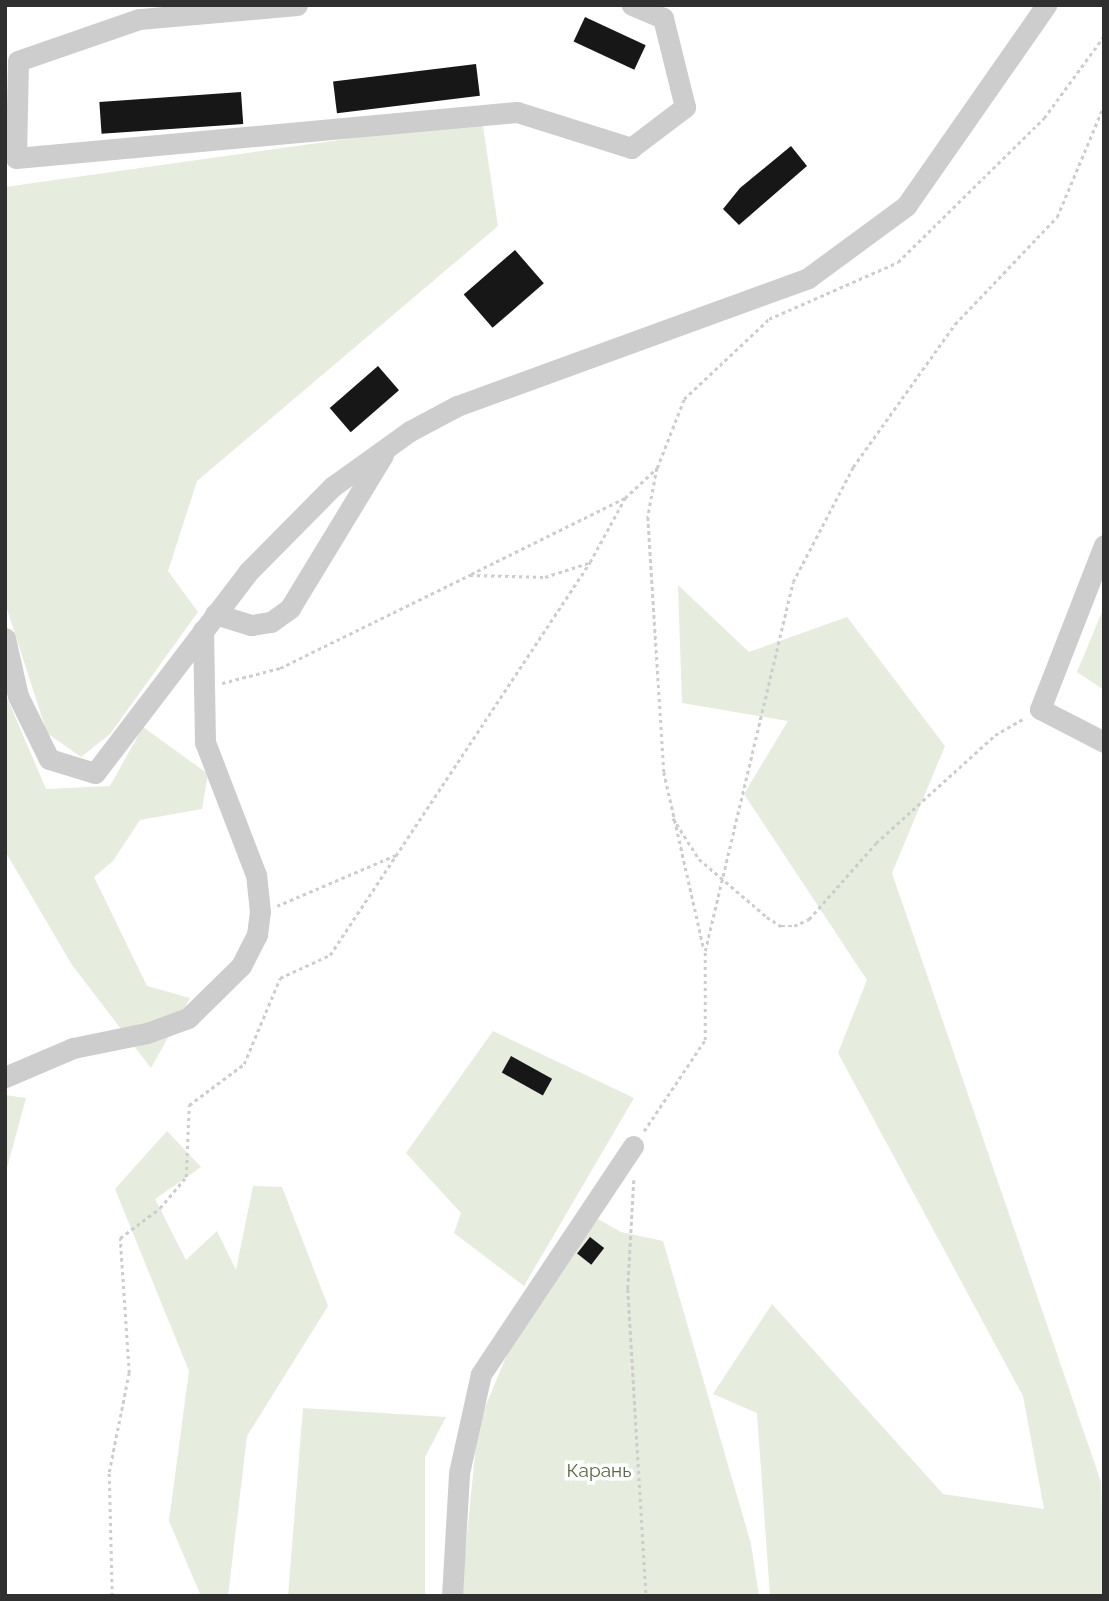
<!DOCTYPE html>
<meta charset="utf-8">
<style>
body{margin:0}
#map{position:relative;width:1109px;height:1601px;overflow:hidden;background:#fff;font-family:Raleway,sans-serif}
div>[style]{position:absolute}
.green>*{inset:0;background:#e6ecde}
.building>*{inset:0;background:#171717;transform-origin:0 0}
.path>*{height:2.5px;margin-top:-1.25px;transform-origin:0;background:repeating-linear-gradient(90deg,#cdcdcd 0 3.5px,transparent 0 7px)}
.minor>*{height:21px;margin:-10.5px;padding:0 10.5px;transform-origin:10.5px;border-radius:10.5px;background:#cdcdcd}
span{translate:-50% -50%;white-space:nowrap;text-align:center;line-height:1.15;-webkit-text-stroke:7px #fff;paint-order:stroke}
.park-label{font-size:19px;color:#536a3e}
.frame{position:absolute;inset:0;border:7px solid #303030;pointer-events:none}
</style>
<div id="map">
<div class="green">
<i style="clip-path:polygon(482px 120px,498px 226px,197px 481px,168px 571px,198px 612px,110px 734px,81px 757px,47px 733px,5px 603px,5px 187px)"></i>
<i style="clip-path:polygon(678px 585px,749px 652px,847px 617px,945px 746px,892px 873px,1101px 1482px,1104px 1596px,770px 1596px,757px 1413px,713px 1394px,772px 1304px,943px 1494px,1044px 1509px,1023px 1396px,838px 1053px,867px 980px,744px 794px,788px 721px,682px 703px)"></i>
<i style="clip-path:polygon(1104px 607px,1104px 690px,1077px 672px)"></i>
<i style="clip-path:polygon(5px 693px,46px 789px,110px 786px,143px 727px,208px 774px,202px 809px,140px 820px,113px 861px,94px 877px,147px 986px,190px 998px,151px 1068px,72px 965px,5px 851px)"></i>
<i style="clip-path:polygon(493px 1031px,634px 1098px,524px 1286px,454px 1233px,461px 1213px,406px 1153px)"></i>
<i style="clip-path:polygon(5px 1095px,26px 1098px,5px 1175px)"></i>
<i style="clip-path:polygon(167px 1131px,201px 1167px,155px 1199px,186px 1260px,217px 1231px,236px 1270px,253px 1186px,282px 1187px,328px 1306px,247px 1436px,228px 1596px,201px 1596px,169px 1521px,189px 1371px,115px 1189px)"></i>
<i style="clip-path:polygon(598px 1219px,621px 1232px,663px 1241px,751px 1544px,759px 1596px,461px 1596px,478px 1424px,526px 1309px)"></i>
<i style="clip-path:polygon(303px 1408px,446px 1417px,425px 1457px,425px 1596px,288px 1596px)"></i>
</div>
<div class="building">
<i style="left:585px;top:17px;width:67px;height:27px;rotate:25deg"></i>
<i style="left:476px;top:64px;width:32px;height:144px;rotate:83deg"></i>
<i style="left:241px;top:92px;width:32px;height:142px;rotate:86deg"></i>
<i style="clip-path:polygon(791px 146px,807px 166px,739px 225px,723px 209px,740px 188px)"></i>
<i style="left:515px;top:250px;width:44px;height:68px;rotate:49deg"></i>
<i style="left:378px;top:366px;width:32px;height:64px;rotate:49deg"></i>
<i style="left:511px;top:1056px;width:47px;height:19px;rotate:29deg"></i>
<i style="left:590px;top:1237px;width:18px;height:21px;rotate:38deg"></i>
</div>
<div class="path">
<i style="left:657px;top:468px;width:50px;rotate:100.4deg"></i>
<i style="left:648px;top:517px;width:256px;rotate:86.4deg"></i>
<i style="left:664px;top:772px;width:181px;rotate:77.3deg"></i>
<i style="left:471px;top:574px;width:172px;rotate:-26.3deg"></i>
<i style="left:222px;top:683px;width:60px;rotate:-14.5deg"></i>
<i style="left:280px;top:668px;width:212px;rotate:-26.1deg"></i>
<i style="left:470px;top:575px;width:75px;rotate:1.5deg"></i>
<i style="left:545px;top:577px;width:45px;rotate:-18deg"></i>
<i style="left:673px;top:818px;width:49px;rotate:57.6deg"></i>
<i style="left:699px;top:859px;width:89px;rotate:40.5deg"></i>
<i style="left:767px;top:917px;width:17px;rotate:33deg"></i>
<i style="left:781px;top:926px;width:13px"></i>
<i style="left:794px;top:926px;width:17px;rotate:-25deg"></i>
<i style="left:809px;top:919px;width:101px;rotate:-48.6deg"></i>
<i style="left:876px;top:843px;width:161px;rotate:-42.2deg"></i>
<i style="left:995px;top:735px;width:34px;rotate:-30deg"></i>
<i style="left:277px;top:906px;width:129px;rotate:-23.2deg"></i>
<i style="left:644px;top:1131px;width:110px;rotate:-56.2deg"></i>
<i style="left:705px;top:1040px;width:89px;rotate:-90deg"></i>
<i style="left:705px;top:951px;width:379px;rotate:-76.6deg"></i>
<i style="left:793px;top:582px;width:130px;rotate:-62.4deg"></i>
<i style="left:853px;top:467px;width:176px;rotate:-54.5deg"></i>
<i style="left:955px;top:324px;width:148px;rotate:-46.4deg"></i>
<i style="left:1057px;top:217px;width:121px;rotate:-67.2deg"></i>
<i style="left:634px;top:1180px;width:109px;rotate:93.2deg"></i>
<i style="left:628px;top:1289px;width:308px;rotate:86.6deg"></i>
<i style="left:112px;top:1596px;width:124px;rotate:-91.4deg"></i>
<i style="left:109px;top:1472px;width:101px;rotate:-78.6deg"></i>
<i style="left:129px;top:1373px;width:135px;rotate:-93.8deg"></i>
<i style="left:120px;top:1238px;width:50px;rotate:-36.9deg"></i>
<i style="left:160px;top:1208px;width:40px;rotate:-50deg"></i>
<i style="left:186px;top:1177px;width:72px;rotate:-87.6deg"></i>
<i style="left:189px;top:1105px;width:69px;rotate:-36.7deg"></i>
<i style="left:244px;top:1064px;width:93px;rotate:-67.3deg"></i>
<i style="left:280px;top:978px;width:55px;rotate:-24.7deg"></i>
<i style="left:330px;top:955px;width:471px;rotate:-56.5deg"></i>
<i style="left:590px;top:562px;width:73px;rotate:-61.3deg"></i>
<i style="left:625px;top:498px;width:44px;rotate:-43.2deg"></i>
<i style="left:657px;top:468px;width:74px;rotate:-68.6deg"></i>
<i style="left:684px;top:399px;width:117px;rotate:-43.3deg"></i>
<i style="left:769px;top:319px;width:141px;rotate:-23.8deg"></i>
<i style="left:898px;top:262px;width:205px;rotate:-44.6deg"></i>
<i style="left:1044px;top:118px;width:102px;rotate:-53.8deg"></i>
</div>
<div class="minor">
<i style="left:297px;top:5px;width:159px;rotate:174.9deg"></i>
<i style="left:139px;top:19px;width:128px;rotate:160.9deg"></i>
<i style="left:18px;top:61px;width:97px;rotate:91.2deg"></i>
<i style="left:16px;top:158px;width:503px;rotate:-5.25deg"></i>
<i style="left:517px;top:112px;width:120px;rotate:17.5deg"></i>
<i style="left:631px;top:148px;width:68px;rotate:-37.2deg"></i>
<i style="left:685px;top:107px;width:92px;rotate:-103.9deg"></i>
<i style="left:663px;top:18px;width:34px;rotate:-157deg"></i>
<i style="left:1104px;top:545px;width:176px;rotate:111.3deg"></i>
<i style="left:1040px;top:709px;width:72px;rotate:27.3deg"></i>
<i style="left:215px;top:614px;width:38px;rotate:17deg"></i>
<i style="left:251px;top:625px;width:20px;rotate:-9deg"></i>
<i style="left:271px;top:622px;width:24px;rotate:-36deg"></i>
<i style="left:290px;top:608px;width:179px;rotate:-58.7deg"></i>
<i style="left:5px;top:638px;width:59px;rotate:77.4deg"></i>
<i style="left:18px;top:696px;width:70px;rotate:63.8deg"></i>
<i style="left:49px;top:759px;width:48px;rotate:16.9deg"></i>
<i style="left:95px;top:773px;width:253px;rotate:-52.7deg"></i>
<i style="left:248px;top:572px;width:120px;rotate:-45.3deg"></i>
<i style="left:332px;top:487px;width:96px;rotate:-35.7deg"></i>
<i style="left:410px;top:431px;width:53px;rotate:-28deg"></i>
<i style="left:457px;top:406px;width:374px;rotate:-20deg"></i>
<i style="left:808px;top:278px;width:122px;rotate:-36.3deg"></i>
<i style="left:906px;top:206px;width:245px;rotate:-55.1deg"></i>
<i style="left:5px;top:1077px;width:74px;rotate:-23.1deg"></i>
<i style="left:73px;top:1048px;width:76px;rotate:-11.5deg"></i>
<i style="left:147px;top:1033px;width:44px;rotate:-20.1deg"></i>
<i style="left:188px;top:1018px;width:74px;rotate:-44.5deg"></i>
<i style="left:241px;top:966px;width:35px;rotate:-63deg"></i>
<i style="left:257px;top:935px;width:23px;rotate:-83deg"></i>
<i style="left:260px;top:912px;width:37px;rotate:-96deg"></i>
<i style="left:256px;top:875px;width:142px;rotate:-111deg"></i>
<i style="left:205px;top:742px;width:112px;rotate:-91deg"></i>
<i style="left:452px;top:1596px;width:123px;rotate:-86.7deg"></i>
<i style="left:459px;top:1473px;width:101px;rotate:-77.5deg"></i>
<i style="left:481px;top:1374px;width:274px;rotate:-56.3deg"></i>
</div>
<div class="park-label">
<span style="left:599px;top:1471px">Карань</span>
</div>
<div class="frame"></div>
</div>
